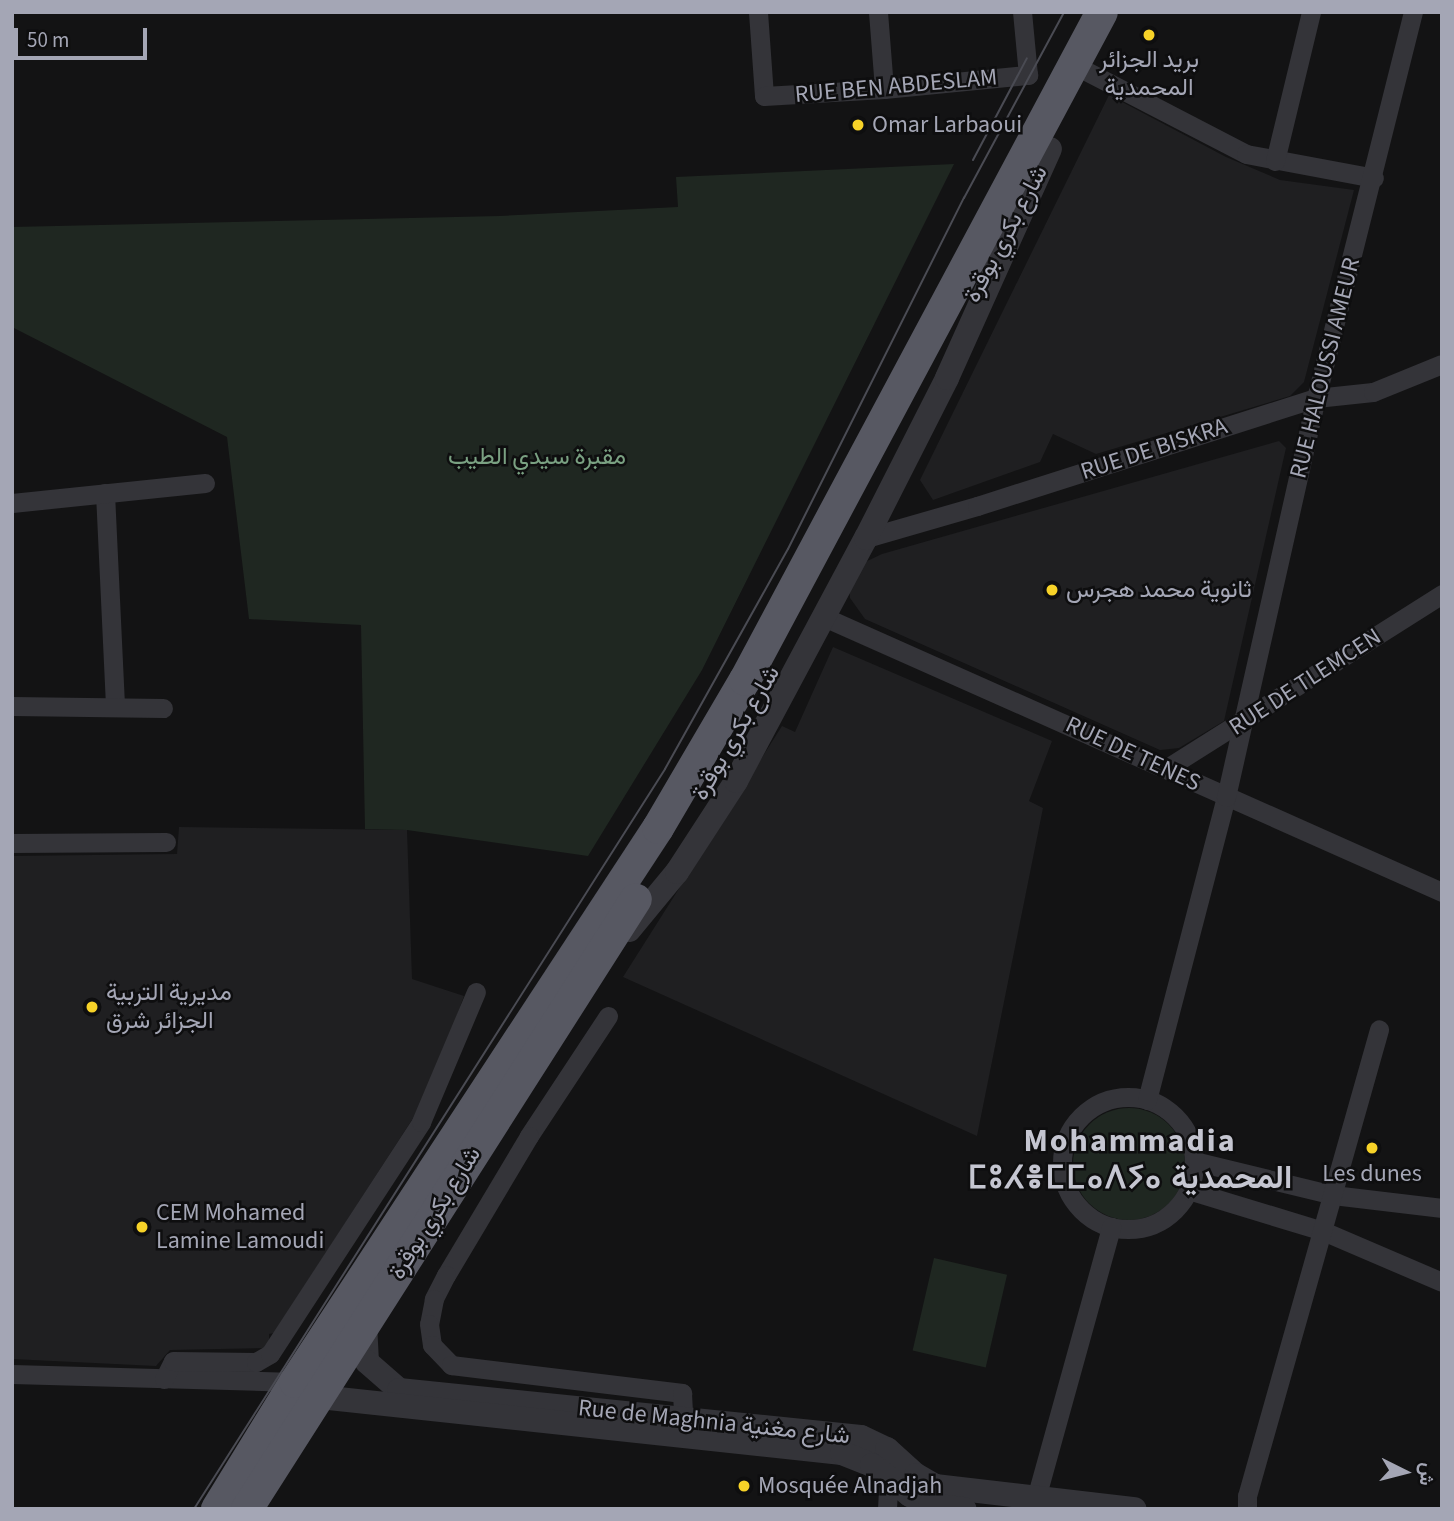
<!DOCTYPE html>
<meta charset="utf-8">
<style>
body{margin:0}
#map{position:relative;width:1454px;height:1521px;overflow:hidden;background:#131314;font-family:"Source Sans 3",Vazirmatn,"Noto Sans Tifinagh",sans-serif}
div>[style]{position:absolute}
.built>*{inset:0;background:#1f1f21}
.green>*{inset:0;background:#1f2721;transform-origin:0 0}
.round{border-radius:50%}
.minor>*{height:19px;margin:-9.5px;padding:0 9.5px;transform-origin:9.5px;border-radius:9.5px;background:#343439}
.minor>.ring{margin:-9.5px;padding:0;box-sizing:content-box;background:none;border:19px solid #343439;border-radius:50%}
.tertiary>*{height:24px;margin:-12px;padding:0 12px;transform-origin:12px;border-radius:12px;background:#343439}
.trunk>*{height:32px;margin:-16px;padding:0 16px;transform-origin:16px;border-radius:16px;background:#575862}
.tram>*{height:2px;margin:-1px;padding:0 1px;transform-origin:1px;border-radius:1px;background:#4a4b53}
.dots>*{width:19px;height:19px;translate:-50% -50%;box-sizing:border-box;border:4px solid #0e0e0f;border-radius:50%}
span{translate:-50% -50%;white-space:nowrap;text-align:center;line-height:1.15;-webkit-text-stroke:5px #0e0e0f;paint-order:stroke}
.poi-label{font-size:24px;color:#a4a6b5}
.left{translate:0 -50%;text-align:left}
.street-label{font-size:24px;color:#a4a6b5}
.park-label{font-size:24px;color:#7aa182}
.district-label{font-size:32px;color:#c5c6d1;font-weight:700;letter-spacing:2px}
.frame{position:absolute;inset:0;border:14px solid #a4a6b5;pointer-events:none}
.north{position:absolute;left:1370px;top:1437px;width:70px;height:70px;-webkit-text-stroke:5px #0e0e0f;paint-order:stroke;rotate:96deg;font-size:19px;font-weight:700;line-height:28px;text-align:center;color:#a4a6b5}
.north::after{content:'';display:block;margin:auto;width:24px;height:32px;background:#a4a6b5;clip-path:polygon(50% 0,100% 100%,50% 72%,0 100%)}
.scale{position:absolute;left:14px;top:28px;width:133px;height:32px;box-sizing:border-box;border:4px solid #a4a6b5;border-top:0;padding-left:9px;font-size:21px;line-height:24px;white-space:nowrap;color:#a4a6b5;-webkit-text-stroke:5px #0e0e0f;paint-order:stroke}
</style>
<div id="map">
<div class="built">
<i style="clip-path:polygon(1109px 95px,1226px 157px,1280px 180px,1354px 190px,1304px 382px,1290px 396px,1096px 454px,1053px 434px,1040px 462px,933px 500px,920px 480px)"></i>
<i style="clip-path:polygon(1279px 441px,1286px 448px,1224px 721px,1179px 748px,1160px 750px,865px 619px,850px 598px,849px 582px,863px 563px,882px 554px)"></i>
<i style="clip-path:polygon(833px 647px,1052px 741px,1029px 801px,1043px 808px,977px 1136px,623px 977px,782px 726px,795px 732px)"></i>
<i style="clip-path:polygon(179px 827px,407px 830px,412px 979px,464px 996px,428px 1095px,274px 1333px,269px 1334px,269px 1348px,170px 1350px,156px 1366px,12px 1359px,12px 856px,177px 854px)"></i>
</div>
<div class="green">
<i style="clip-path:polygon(954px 164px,702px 670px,588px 856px,407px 830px,365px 829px,361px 625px,249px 619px,227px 437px,12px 327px,12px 227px,500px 216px,678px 207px,676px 177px)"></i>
<i class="round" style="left:1073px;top:1108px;width:112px;height:112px"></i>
<i style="left:934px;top:1258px;width:75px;height:95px;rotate:13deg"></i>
</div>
<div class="minor">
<i style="left:758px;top:12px;width:84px;rotate:85.9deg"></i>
<i style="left:764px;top:96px;width:120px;rotate:-3.3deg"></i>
<i style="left:884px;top:89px;width:145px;rotate:-5.6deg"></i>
<i style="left:1028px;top:75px;width:63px;rotate:-95.4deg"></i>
<i style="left:878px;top:12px;width:77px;rotate:85.5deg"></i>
<i style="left:1088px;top:72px;width:178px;rotate:27.4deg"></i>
<i style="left:1246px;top:154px;width:130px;rotate:10.6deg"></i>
<i style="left:1275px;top:161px;width:153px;rotate:-76.4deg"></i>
<i style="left:105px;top:493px;width:214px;rotate:87.3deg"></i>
<i style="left:12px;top:503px;width:194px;rotate:-5.9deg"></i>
<i style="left:866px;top:538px;width:116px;rotate:-16.1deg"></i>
<i style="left:977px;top:506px;width:356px;rotate:-17.7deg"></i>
<i style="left:1316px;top:398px;width:57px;rotate:-6deg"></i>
<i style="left:1373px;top:392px;width:74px;rotate:-22.1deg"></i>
<i style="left:824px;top:617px;width:676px;rotate:23.99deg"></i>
<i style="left:12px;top:706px;width:151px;rotate:0.8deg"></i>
<i style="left:1167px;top:768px;width:325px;rotate:-32.3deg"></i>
<i style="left:12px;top:843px;width:154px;rotate:-0.4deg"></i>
<i style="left:608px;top:1016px;width:144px;rotate:123.4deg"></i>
<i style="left:529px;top:1136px;width:162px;rotate:120.8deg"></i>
<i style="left:446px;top:1275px;width:27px;rotate:117deg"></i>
<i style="left:434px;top:1299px;width:25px;rotate:101deg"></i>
<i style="left:429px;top:1324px;width:21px;rotate:82deg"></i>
<i style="left:432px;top:1345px;width:28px;rotate:46deg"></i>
<i style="left:451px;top:1365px;width:233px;rotate:6.9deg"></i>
<i style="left:682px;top:1393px;width:38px;rotate:87deg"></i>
<i class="ring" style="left:1062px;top:1097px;width:113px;height:113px"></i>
<i style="left:1147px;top:1100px;width:313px;rotate:-75.4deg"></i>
<i style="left:1226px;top:797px;width:409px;rotate:-77.3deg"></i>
<i style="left:1316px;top:398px;width:398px;rotate:-75.9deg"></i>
<i style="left:1194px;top:1161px;width:143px;rotate:13.7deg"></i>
<i style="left:1333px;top:1195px;width:110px;rotate:6.8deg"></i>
<i style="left:1188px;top:1190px;width:141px;rotate:16.9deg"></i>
<i style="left:1323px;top:1231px;width:129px;rotate:23.2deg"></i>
<i style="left:12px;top:1374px;width:283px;rotate:1.6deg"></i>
<i style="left:164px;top:1379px;width:20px;rotate:-63deg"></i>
<i style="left:173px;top:1361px;width:83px;rotate:0.7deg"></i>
<i style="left:256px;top:1362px;width:16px;rotate:-30deg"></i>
<i style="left:270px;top:1354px;width:277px;rotate:-56.9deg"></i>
<i style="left:421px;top:1122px;width:141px;rotate:-67.1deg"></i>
<i style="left:887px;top:1509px;width:19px;rotate:-87deg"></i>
<i style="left:888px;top:1490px;width:22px;rotate:-58deg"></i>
<i style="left:1033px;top:1509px;width:293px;rotate:-74.5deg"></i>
<i style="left:1247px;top:1509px;width:13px;rotate:-90deg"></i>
<i style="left:1247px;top:1496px;width:485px;rotate:-74.2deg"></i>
</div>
<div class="tertiary">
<i style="left:629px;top:930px;width:75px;rotate:-50.4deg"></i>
<i style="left:677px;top:872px;width:108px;rotate:-57deg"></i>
<i style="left:736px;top:781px;width:276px;rotate:-61.9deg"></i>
<i style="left:866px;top:538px;width:179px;rotate:-63.1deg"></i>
<i style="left:947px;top:378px;width:251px;rotate:-65.8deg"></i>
<i style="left:365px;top:1324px;width:38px;rotate:87deg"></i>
<i style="left:367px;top:1362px;width:43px;rotate:41.2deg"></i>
<i style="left:399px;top:1390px;width:464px;rotate:5.8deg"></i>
<i style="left:861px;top:1437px;width:29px;rotate:25deg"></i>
<i style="left:887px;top:1449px;width:39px;rotate:42deg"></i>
<i style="left:916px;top:1475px;width:22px;rotate:30deg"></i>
<i style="left:935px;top:1486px;width:201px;rotate:6.6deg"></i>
<i style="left:329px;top:1398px;width:516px;rotate:6.12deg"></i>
<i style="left:842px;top:1453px;width:32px;rotate:22deg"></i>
<i style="left:872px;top:1465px;width:48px;rotate:38.3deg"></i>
<i style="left:910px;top:1495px;width:22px;rotate:27deg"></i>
<i style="left:930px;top:1505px;width:35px;rotate:7deg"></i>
</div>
<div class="trunk">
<i style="left:217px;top:1509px;width:149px;rotate:-58.4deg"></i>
<i style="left:295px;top:1382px;width:662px;rotate:-56.77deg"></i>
<i style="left:658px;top:828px;width:172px;rotate:-59.6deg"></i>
<i style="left:745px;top:680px;width:757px;rotate:-61.88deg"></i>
<i style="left:247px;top:1509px;width:723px;rotate:-57.47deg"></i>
</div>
<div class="tram">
<i style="left:973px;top:160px;width:115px;rotate:-62.1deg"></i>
<i style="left:194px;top:1509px;width:877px;rotate:-57.52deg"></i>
<i style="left:665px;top:769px;width:252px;rotate:-60.8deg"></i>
<i style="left:788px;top:549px;width:393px;rotate:-63.4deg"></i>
<i style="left:964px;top:198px;width:211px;rotate:-61.7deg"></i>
</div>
<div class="dots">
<i style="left:1149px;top:35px;background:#f7d228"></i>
<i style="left:858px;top:125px;background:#f7d228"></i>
<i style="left:1052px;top:590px;background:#f7d228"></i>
<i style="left:92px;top:1007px;background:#f7d228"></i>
<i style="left:1372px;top:1148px;background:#f7d228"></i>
<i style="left:142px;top:1227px;background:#f7d228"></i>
<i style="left:744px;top:1486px;background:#f7d228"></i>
</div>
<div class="poi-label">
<span style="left:1149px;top:74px">بريد الجزائر<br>المحمدية</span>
<span class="left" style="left:872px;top:125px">Omar Larbaoui</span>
<span class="left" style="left:1066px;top:590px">ثانوية محمد هجرس</span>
<span class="left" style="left:106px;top:1007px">مديرية التربية<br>الجزائر شرق</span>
<span style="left:1372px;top:1174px">Les dunes</span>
<span class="left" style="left:156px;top:1227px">CEM Mohamed<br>Lamine Lamoudi</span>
<span class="left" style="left:758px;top:1486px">Mosquée Alnadjah</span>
</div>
<div class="street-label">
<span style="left:896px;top:86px;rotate:-5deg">RUE BEN ABDESLAM</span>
<span style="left:1006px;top:234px;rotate:-62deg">شارع بكري بوقرة</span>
<span style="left:1325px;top:368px;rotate:-76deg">RUE HALOUSSI AMEUR</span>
<span style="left:1154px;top:449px;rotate:-18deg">RUE DE BISKRA</span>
<span style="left:1305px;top:682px;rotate:-33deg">RUE DE TLEMCEN</span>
<span style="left:736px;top:733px;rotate:-60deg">شارع بكري بوقرة</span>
<span style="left:1133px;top:754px;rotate:25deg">RUE DE TENES</span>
<span style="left:435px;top:1213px;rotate:-58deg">شارع بكري بوقرة</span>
<span style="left:714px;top:1422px;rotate:6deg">Rue de Maghnia شارع مغنية</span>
</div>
<div class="park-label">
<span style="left:537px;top:457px">مقبرة سيدي الطيب</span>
</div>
<div class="district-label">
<span style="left:1130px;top:1160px">Mohammadia<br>ⵎⵓⵃⴻⵎⵎⴰⴷⵢⴰ المحمدية</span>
</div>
<div class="frame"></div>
<div class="north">ش</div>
<div class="scale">50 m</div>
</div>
